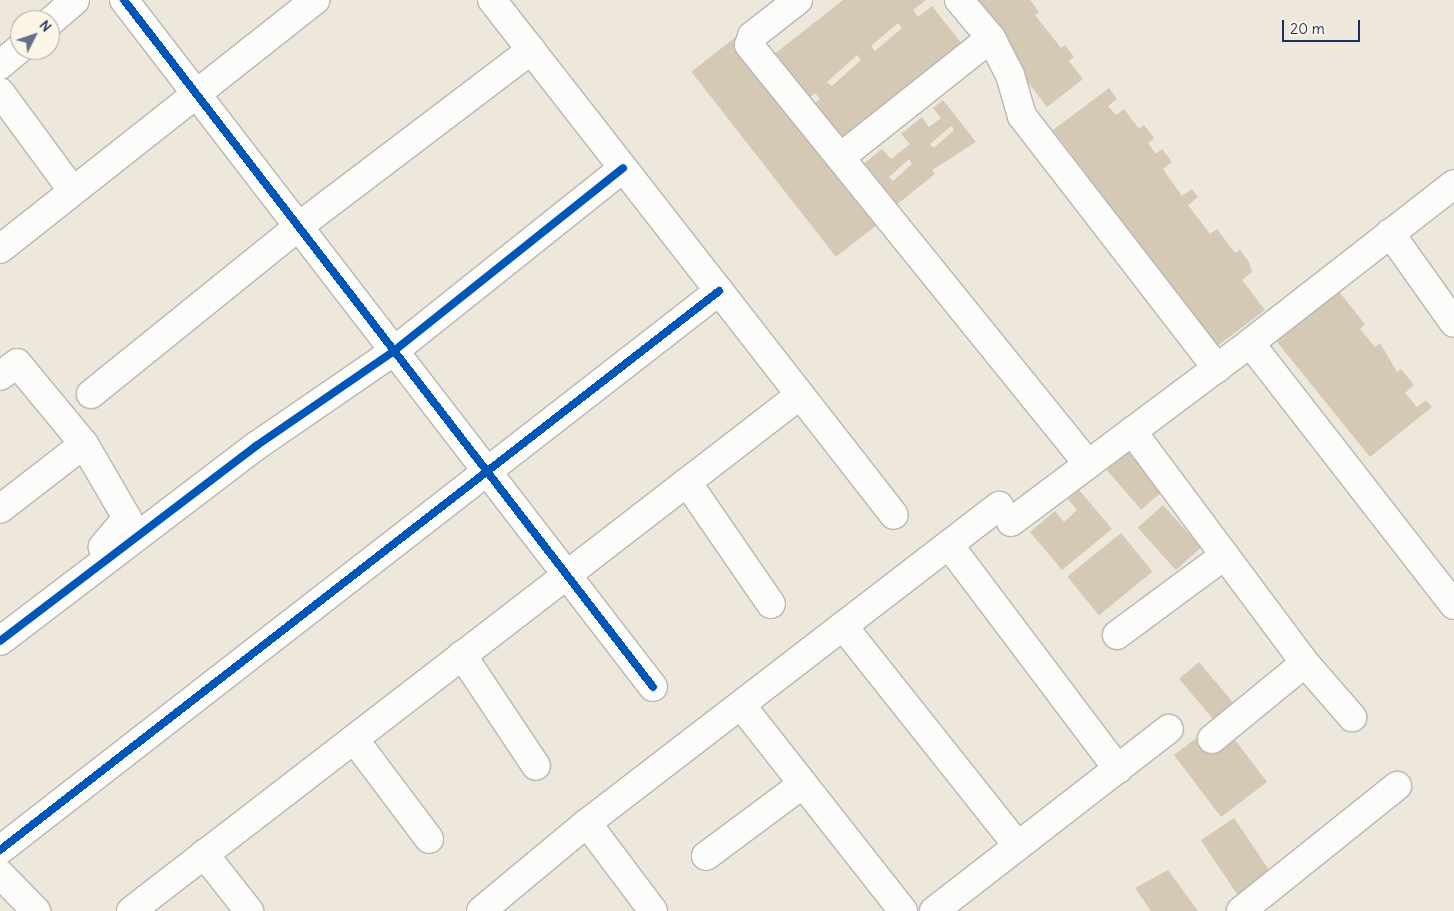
<!DOCTYPE html>
<style>
body{margin:0}
#map{position:relative;width:1454px;height:911px;overflow:hidden;background:#ede8db;font-family:Delius,sans-serif}
div>[style]{position:absolute}
.building>*{inset:0;background:#d5c8b5;transform-origin:0 0}
.roads{filter:drop-shadow(1px 0 #b8b7b3) drop-shadow(-1px 0 #b8b7b3) drop-shadow(0 1px #b8b7b3) drop-shadow(0 -1px #b8b7b3)}
.minor>*{height:28px;margin:-14px;padding:0 14px;transform-origin:14px;border-radius:14px;background:#fcfcfa}
.cycleway>*{height:8px;margin:-4px;padding:0 4px;transform-origin:4px;border-radius:4px;background:#0057b8}
span{translate:-50% -50%;white-space:nowrap;text-align:center;line-height:1.15;-webkit-text-stroke:4px #fcf5e5;paint-order:stroke}
.north{position:absolute;left:10px;top:10px;width:50px;height:50px;box-sizing:border-box;background:#fcf5e5;border:1px solid #a2a6af;border-radius:50%;rotate:49deg;font-size:14px;font-weight:700;line-height:20px;text-align:center;color:#1b2f5e}
.north::after{content:'';display:block;margin:auto;width:18px;height:22px;background:#64708a;clip-path:polygon(50% 0,100% 100%,50% 72%,0 100%)}
.scale{position:absolute;left:1282px;top:20px;width:78px;height:22px;box-sizing:border-box;border:2px solid #1b2f5e;border-top:0;padding-left:6px;font-size:15px;line-height:18px;white-space:nowrap;color:#1b2f5e;-webkit-text-stroke:4px #fcf5e5;paint-order:stroke}
</style>
<div id="map">
<div class="building">
<i style="clip-path:polygon(evenodd,843px 0,926px 0,913px 10px,918px 17px,932px 6px,962px 44px,835px 144px,807px 109px,820px 99px,815px 93px,802px 104px,768px 59px,843px 0,898px 23px,902px 28px,875px 51px,871px 46px,898px 23px,843px 0,857px 55px,861px 60px,832px 86px,827px 82px,857px 55px)"></i>
<i style="clip-path:polygon(964px 0,1030px 0,1039px 12px,1035px 15px,1061px 48px,1065px 45px,1074px 57px,1069px 61px,1083px 79px,1047px 107px)"></i>
<i style="left:737px;top:36px;width:235px;height:58px;rotate:52deg"></i>
<i style="clip-path:polygon(1109px 88px,1117px 99px,1108px 106px,1116px 115px,1124px 109px,1139px 129px,1144px 125px,1154px 138px,1148px 143px,1156px 154px,1162px 149px,1172px 162px,1163px 169px,1182px 196px,1192px 189px,1198px 197px,1188px 205px,1210px 234px,1217px 229px,1235px 253px,1240px 250px,1249px 262px,1252px 272px,1242px 280px,1265px 310px,1216px 347px,1053px 130px)"></i>
<i style="clip-path:polygon(evenodd,943px 100px,976px 142px,932px 170px,935px 174px,895px 206px,862px 165px,882px 149px,891px 159px,910px 144px,901px 134px,922px 117px,929px 127px,941px 118px,933px 108px,943px 100px,951px 126px,954px 130px,934px 148px,930px 144px,951px 126px,943px 100px,909px 159px,912px 164px,893px 181px,889px 177px,909px 159px)"></i>
<i style="clip-path:polygon(1335px 287px,1365px 324px,1360px 329px,1375px 347px,1380px 343px,1397px 372px,1401px 369px,1414px 385px,1405px 393px,1417px 407px,1426px 400px,1432px 407px,1370px 457px,1273px 337px)"></i>
<i style="left:1131px;top:443px;width:57px;height:36px;rotate:49deg"></i>
<i style="clip-path:polygon(1079px 490px,1112px 529px,1062px 570px,1030px 532px,1055px 511px,1064px 522px,1077px 510px,1068px 499px)"></i>
<i style="left:1163px;top:505px;width:57px;height:34px;rotate:48deg"></i>
<i style="left:1121px;top:533px;width:50px;height:69px;rotate:51deg"></i>
<i style="left:1199px;top:662px;width:53px;height:26px;rotate:50deg"></i>
<i style="clip-path:polygon(1232px 736px,1267px 782px,1221px 817px,1174px 755px,1198px 737px,1210px 753px)"></i>
<i style="left:1234px;top:818px;width:65px;height:40px;rotate:56deg"></i>
<i style="clip-path:polygon(1168px 870px,1198px 911px,1151px 911px,1135px 888px)"></i>
</div>
<div class="roads">
<div class="minor">
<i style="left:124px;top:0;width:867px;rotate:52.4deg"></i>
<i style="left:492px;top:0;width:653px;rotate:52.03deg"></i>
<i style="left:798px;top:0;width:58px;rotate:142deg"></i>
<i style="left:752px;top:36px;width:9px;rotate:108deg"></i>
<i style="left:749px;top:45px;width:539px;rotate:51.02deg"></i>
<i style="left:959px;top:0;width:50px;rotate:49.9deg"></i>
<i style="left:991px;top:38px;width:42px;rotate:62.8deg"></i>
<i style="left:1010px;top:75px;width:43px;rotate:73.7deg"></i>
<i style="left:1022px;top:116px;width:319px;rotate:52.3deg"></i>
<i style="left:50px;top:22px;width:33px;rotate:-41deg"></i>
<i style="left:0;top:65px;width:26px;rotate:-40deg"></i>
<i style="left:0;top:92px;width:122px;rotate:53.7deg"></i>
<i style="left:842px;top:156px;width:190px;rotate:-38.4deg"></i>
<i style="left:1390px;top:233px;width:110px;rotate:54.6deg"></i>
<i style="left:0;top:249px;width:402px;rotate:-38.3deg"></i>
<i style="left:1250px;top:343px;width:259px;rotate:-37.9deg"></i>
<i style="left:0;top:376px;width:21px;rotate:-37deg"></i>
<i style="left:17px;top:363px;width:105px;rotate:50.4deg"></i>
<i style="left:84px;top:444px;width:86px;rotate:59.8deg"></i>
<i style="left:127px;top:518px;width:38px;rotate:130deg"></i>
<i style="left:91px;top:394px;width:266px;rotate:-38.9deg"></i>
<i style="left:298px;top:227px;width:293px;rotate:-37.2deg"></i>
<i style="left:1132px;top:431px;width:289px;rotate:53.3deg"></i>
<i style="left:1305px;top:663px;width:72px;rotate:49deg"></i>
<i style="left:687px;top:482px;width:148px;rotate:55.5deg"></i>
<i style="left:0;top:509px;width:106px;rotate:-37.7deg"></i>
<i style="left:1011px;top:522px;width:299px;rotate:-36.8deg"></i>
<i style="left:1250px;top:343px;width:332px;rotate:52.1deg"></i>
<i style="left:949px;top:545px;width:281px;rotate:53deg"></i>
<i style="left:843px;top:626px;width:281px;rotate:51.5deg"></i>
<i style="left:1117px;top:635px;width:134px;rotate:-36.5deg"></i>
<i style="left:0;top:641px;width:322px;rotate:-37.3deg"></i>
<i style="left:256px;top:446px;width:168px;rotate:-34.5deg"></i>
<i style="left:394px;top:351px;width:293px;rotate:-38.6deg"></i>
<i style="left:462px;top:655px;width:133px;rotate:56.3deg"></i>
<i style="left:741px;top:705px;width:262px;rotate:51.8deg"></i>
<i style="left:354px;top:739px;width:125px;rotate:53.1deg"></i>
<i style="left:1212px;top:739px;width:120px;rotate:-39.3deg"></i>
<i style="left:587px;top:823px;width:520px;rotate:-37.58deg"></i>
<i style="left:0;top:850px;width:911px;rotate:-37.86deg"></i>
<i style="left:204px;top:854px;width:73px;rotate:51.7deg"></i>
<i style="left:706px;top:856px;width:121px;rotate:-36.6deg"></i>
<i style="left:0;top:874px;width:52px;rotate:45.8deg"></i>
<i style="left:131px;top:911px;width:845px;rotate:-37.64deg"></i>
<i style="left:481px;top:911px;width:138px;rotate:-39.7deg"></i>
<i style="left:587px;top:823px;width:110px;rotate:53.1deg"></i>
<i style="left:934px;top:911px;width:297px;rotate:-37.8deg"></i>
<i style="left:1241px;top:911px;width:200px;rotate:-38.7deg"></i>
</div>
</div>
<div class="cycleway">
<i style="left:124px;top:0;width:867px;rotate:52.4deg"></i>
<i style="left:0;top:641px;width:322px;rotate:-37.3deg"></i>
<i style="left:256px;top:446px;width:168px;rotate:-34.5deg"></i>
<i style="left:394px;top:351px;width:293px;rotate:-38.6deg"></i>
<i style="left:0;top:850px;width:911px;rotate:-37.86deg"></i>
</div>
<div class="north">N</div>
<div class="scale">20 m</div>
</div>
